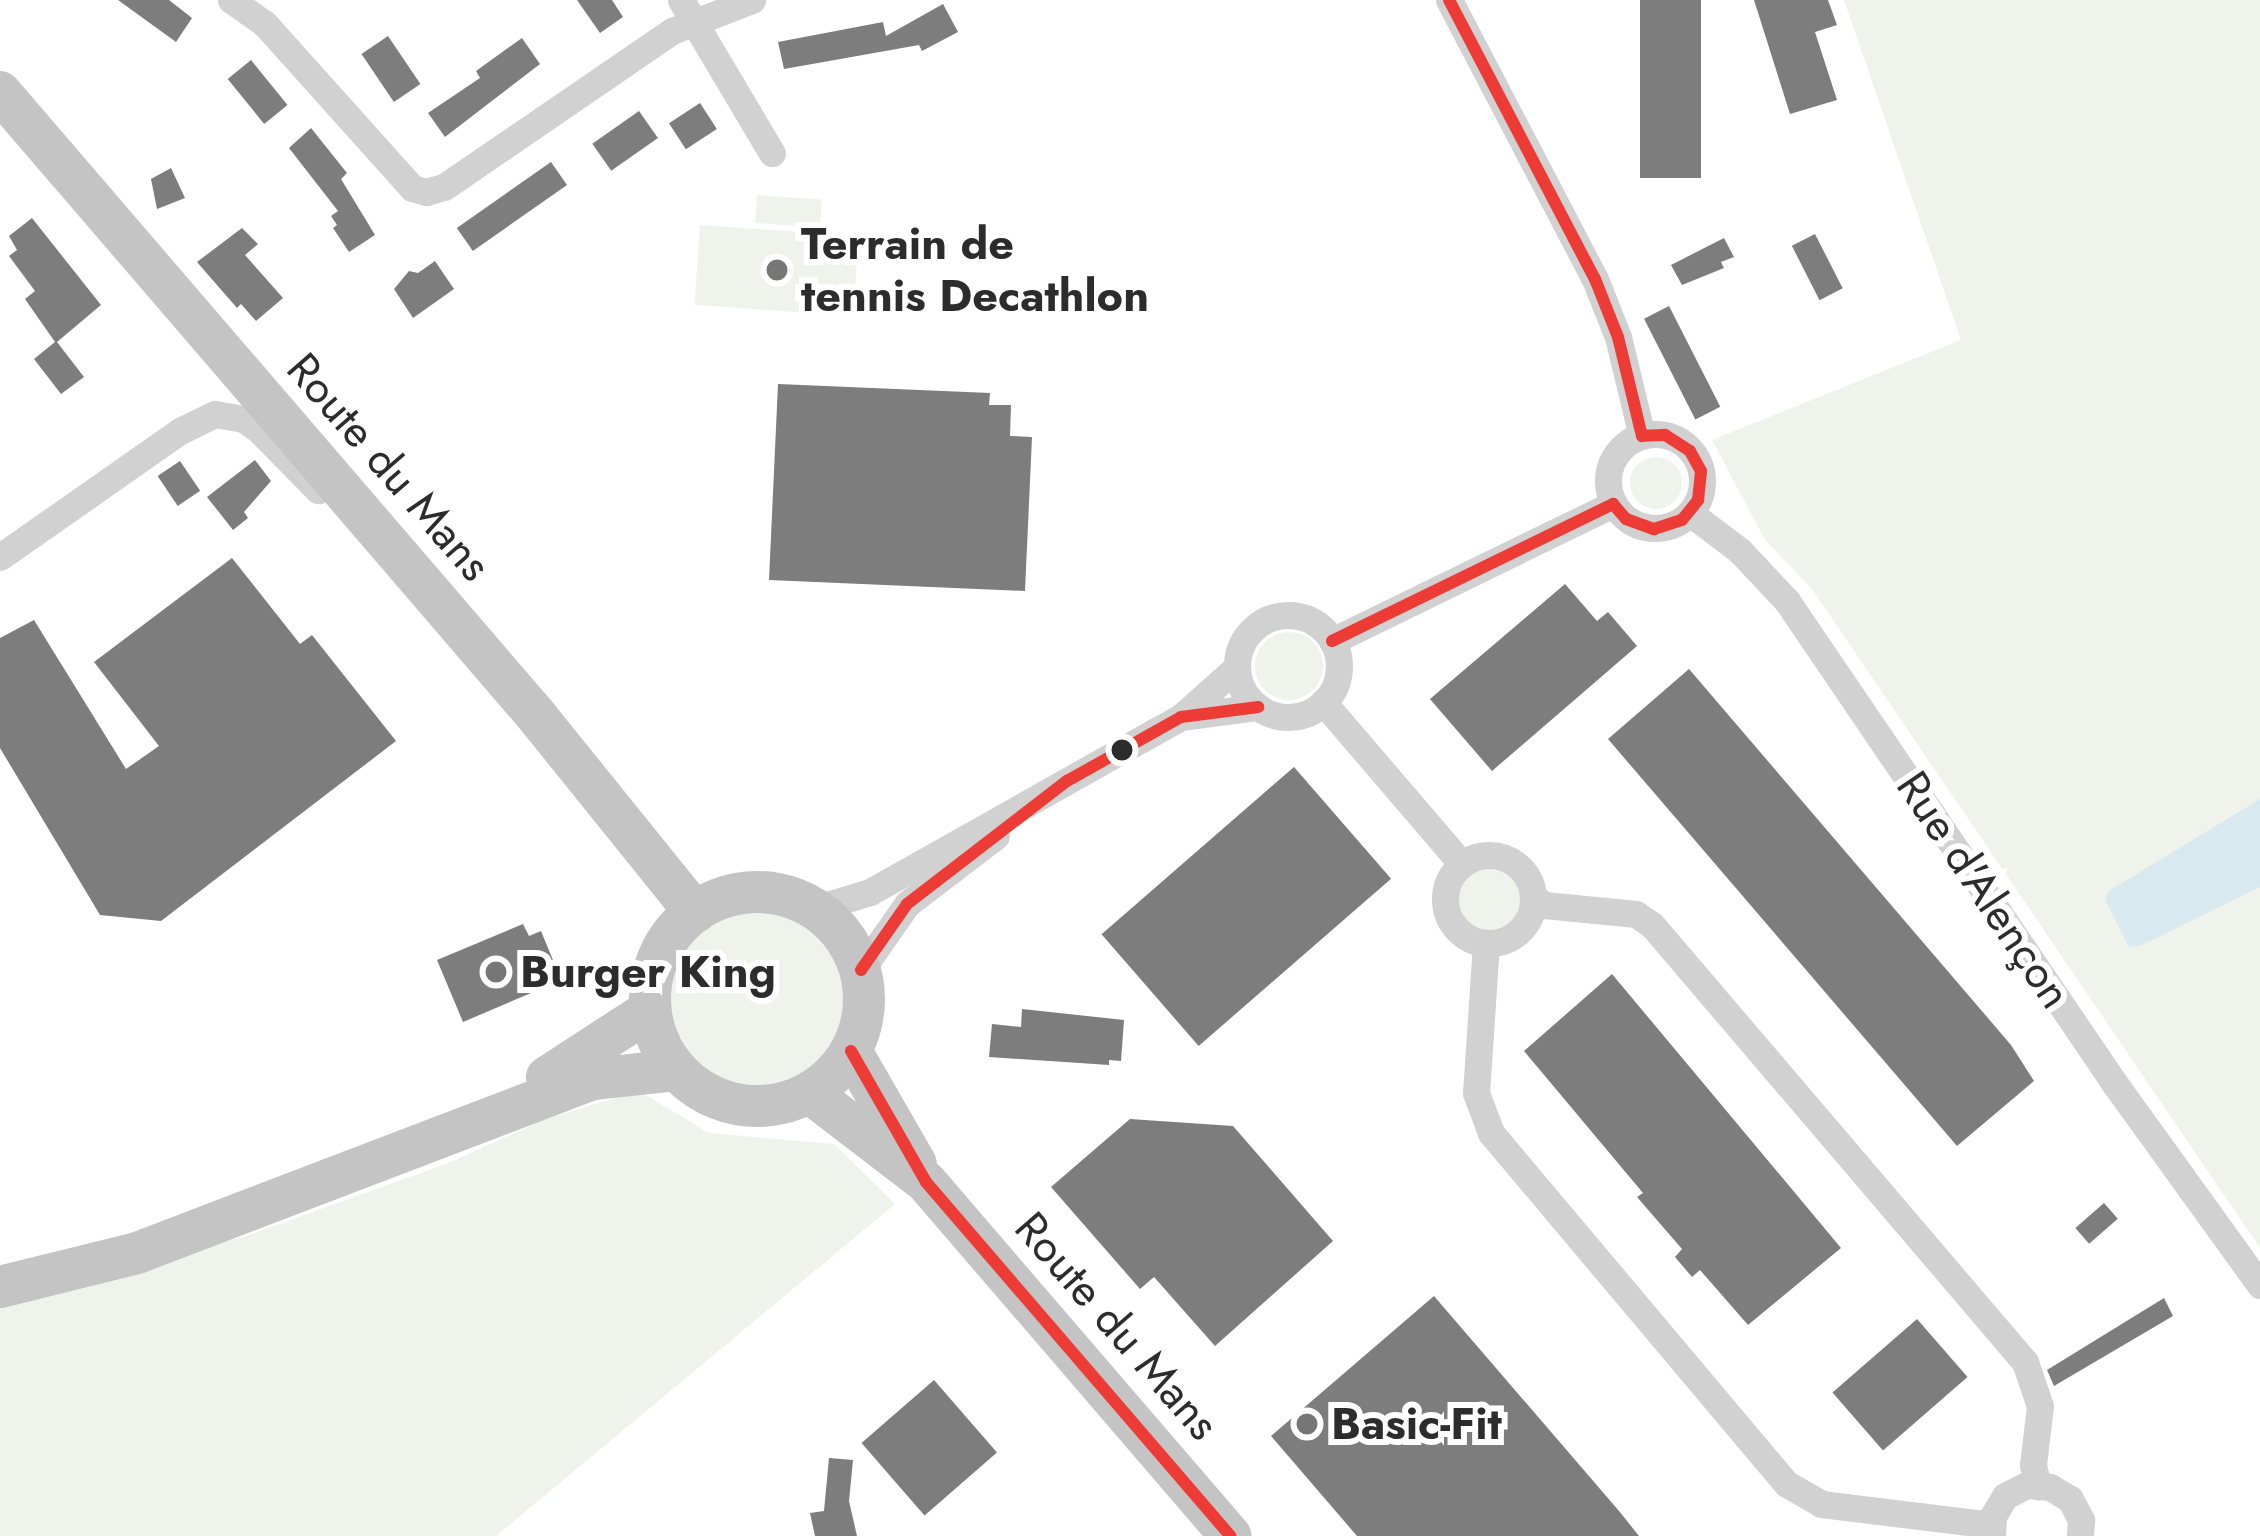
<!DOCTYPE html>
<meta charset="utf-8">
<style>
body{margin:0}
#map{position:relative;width:2260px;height:1536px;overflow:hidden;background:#fff;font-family:Jost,sans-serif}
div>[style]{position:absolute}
.green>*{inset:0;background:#f0f3eb;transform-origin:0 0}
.round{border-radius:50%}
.water>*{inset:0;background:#d8e9ef}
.building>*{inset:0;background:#7d7d7d;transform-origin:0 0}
.minor>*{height:27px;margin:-13.5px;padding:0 13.5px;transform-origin:13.5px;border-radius:13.5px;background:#d1d1d1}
.minor>.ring{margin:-13.5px;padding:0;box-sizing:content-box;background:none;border:27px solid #d1d1d1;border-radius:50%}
.primary>*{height:42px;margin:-21px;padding:0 21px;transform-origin:21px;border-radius:21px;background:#c4c4c4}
.primary>.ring{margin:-21px;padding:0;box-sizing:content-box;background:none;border:42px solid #c4c4c4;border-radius:50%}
.bus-1>*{height:12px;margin:-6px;padding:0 6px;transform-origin:6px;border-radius:6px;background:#ed3b36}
.dots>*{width:33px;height:33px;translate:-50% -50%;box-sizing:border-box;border:6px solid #fff;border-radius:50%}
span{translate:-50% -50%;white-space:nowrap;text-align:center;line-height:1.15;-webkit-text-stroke:12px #fff;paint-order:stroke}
.poi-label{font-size:45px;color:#2c2c2c;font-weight:700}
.left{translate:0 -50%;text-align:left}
.street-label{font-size:45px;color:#2c2c2c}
</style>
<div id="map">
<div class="green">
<i style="clip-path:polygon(1844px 0,2260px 0,2260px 1248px,1812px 589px,1765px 540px,1712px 440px,1961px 340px)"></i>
<i style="left:757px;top:195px;width:65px;height:28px;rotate:4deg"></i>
<i style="left:700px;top:225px;width:159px;height:80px;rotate:4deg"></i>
<i class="round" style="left:1630px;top:457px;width:52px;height:52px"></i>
<i class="round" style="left:1255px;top:632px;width:68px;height:68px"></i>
<i class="round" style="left:1457px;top:867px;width:64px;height:64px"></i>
<i class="round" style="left:668px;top:909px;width:176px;height:176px"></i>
<i style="clip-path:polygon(639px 1091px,709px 1133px,834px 1144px,895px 1204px,496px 1536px,0 1536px,0 1308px,249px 1235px,451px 1162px,545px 1119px)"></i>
</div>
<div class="water">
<i style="clip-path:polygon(2260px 799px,2260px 887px,2140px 946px,2129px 947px,2105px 899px,2109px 891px)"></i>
</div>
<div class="building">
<i style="clip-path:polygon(118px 0,169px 0,192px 18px,176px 42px)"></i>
<i style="clip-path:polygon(577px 0,612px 0,623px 17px,600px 33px)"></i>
<i style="left:1640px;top:0;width:61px;height:178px"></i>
<i style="clip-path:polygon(1754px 0,1828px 0,1837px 25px,1815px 32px,1837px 100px,1790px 114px)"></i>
<i style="clip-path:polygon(943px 4px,958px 32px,922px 51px,919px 45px,784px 69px,778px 42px,883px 22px,886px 36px)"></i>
<i style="left:388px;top:36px;width:58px;height:32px;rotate:56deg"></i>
<i style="clip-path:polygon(522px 38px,540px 64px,445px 137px,428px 113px,480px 78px,476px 71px)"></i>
<i style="left:251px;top:60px;width:58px;height:30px;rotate:51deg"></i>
<i style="left:700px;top:103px;width:31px;height:37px;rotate:57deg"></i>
<i style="left:639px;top:111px;width:33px;height:57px;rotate:55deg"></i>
<i style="clip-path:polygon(311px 128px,347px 173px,341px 179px,375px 235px,349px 252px,333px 228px,337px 225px,331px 216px,338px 211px,289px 148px)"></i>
<i style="left:551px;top:162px;width:28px;height:115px;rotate:55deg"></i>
<i style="clip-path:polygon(171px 168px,185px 198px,157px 209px,151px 179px)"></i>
<i style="clip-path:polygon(32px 218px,101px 305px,57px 342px,84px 377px,61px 394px,34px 359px,55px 342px,25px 299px,35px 291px,9px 256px,17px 250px,9px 236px)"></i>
<i style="clip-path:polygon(242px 228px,258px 244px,245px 255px,283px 298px,256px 321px,241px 304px,237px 308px,197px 262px)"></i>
<i style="left:1815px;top:234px;width:61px;height:26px;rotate:63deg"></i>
<i style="clip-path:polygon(1724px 238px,1734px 257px,1721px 262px,1724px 268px,1682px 285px,1671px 265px)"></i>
<i style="clip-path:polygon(435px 261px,454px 289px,413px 318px,394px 289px,409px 271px,418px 273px)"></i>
<i style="left:1669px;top:306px;width:113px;height:28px;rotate:63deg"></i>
<i style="clip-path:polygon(778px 384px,990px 393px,989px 405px,1011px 405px,1010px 436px,1032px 437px,1025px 591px,769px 580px)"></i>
<i style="clip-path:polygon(255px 460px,271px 481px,244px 512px,248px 518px,233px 530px,207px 497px)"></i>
<i style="left:180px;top:461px;width:36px;height:27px;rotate:56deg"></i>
<i style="clip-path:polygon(232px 558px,300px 644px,312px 635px,396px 741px,161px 921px,100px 915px,0 748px,0 638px,34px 620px,126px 769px,159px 746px,94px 662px)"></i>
<i style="clip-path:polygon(1565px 584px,1597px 621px,1608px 612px,1637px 646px,1492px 771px,1430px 699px)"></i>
<i style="clip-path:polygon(1689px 669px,2011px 1045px,2034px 1081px,1957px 1146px,1608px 739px)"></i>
<i style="left:1294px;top:767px;width:148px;height:255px;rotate:49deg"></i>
<i style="clip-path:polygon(523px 924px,529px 936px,541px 931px,557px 970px,545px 975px,550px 985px,463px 1022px,437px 960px)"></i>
<i style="clip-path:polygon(1612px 974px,1841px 1248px,1748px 1325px,1700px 1270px,1692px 1277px,1675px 1257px,1682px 1249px,1637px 1197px,1643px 1193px,1524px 1051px)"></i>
<i style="clip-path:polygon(1022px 1009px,1124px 1020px,1121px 1061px,1109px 1060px,1109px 1065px,989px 1057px,992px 1024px,1021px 1027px)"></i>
<i style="clip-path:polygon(1130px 1119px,1233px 1126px,1333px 1241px,1215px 1346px,1154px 1277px,1140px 1289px,1051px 1187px)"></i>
<i style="left:2104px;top:1203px;width:21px;height:38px;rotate:49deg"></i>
<i style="clip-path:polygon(1434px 1296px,1619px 1511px,1639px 1536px,1357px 1536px,1271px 1436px)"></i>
<i style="clip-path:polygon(2164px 1298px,2173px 1316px,2054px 1386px,2047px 1370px)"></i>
<i style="left:1917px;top:1319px;width:77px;height:112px;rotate:49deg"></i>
<i style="left:934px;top:1380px;width:96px;height:96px;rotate:49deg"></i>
<i style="clip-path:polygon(829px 1458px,853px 1460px,849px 1501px,857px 1536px,815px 1536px,810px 1513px,824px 1511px)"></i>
</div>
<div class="minor">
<i style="left:231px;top:0;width:42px;rotate:35.2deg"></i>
<i style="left:265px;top:24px;width:220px;rotate:48.1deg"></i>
<i style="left:412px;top:188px;width:15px;rotate:16deg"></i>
<i style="left:426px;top:192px;width:19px;rotate:-16deg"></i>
<i style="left:444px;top:187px;width:276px;rotate:-34.4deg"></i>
<i style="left:672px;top:31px;width:86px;rotate:-21.2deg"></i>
<i style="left:681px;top:0;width:178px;rotate:59.3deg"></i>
<i style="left:1449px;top:0;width:315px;rotate:62.4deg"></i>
<i style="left:1595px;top:279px;width:62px;rotate:68.4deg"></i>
<i style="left:1618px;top:337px;width:102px;rotate:76.4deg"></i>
<i class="ring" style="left:1608px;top:434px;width:67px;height:67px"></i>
<i style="left:1690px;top:513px;width:63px;rotate:37.2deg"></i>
<i style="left:1740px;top:551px;width:69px;rotate:46.8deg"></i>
<i style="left:1787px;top:601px;width:584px;rotate:55.82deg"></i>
<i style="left:2115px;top:1084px;width:248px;rotate:54.2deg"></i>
<i style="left:0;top:557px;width:220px;rotate:-35deg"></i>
<i style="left:180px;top:431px;width:39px;rotate:-26deg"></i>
<i style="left:215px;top:414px;width:29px;rotate:10deg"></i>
<i style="left:244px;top:419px;width:17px;rotate:36deg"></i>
<i style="left:258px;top:429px;width:86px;rotate:45.5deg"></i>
<i class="ring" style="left:1237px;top:615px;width:75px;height:75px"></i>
<i style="left:1332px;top:641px;width:313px;rotate:-26deg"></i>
<i style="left:1323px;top:702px;width:213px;rotate:49.4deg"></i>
<i style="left:1181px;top:717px;width:78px;rotate:-7.4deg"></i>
<i class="ring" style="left:1445px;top:855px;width:61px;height:61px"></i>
<i style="left:1533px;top:897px;width:14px;rotate:36deg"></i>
<i style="left:1544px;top:905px;width:92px;rotate:5.6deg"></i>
<i style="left:1636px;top:914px;width:19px;rotate:35deg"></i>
<i style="left:1652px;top:925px;width:575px;rotate:49.52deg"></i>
<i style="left:2025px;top:1362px;width:46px;rotate:71.2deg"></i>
<i style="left:2040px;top:1406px;width:59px;rotate:96.8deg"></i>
<i style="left:2033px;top:1465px;width:22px;rotate:77deg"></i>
<i style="left:814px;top:909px;width:59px;rotate:-16.9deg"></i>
<i style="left:870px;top:892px;width:326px;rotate:-29.4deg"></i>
<i style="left:1154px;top:732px;width:31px;rotate:-29deg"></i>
<i style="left:1181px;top:717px;width:74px;rotate:-41.7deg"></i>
<i style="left:1486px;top:943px;width:150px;rotate:93.8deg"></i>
<i style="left:1476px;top:1093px;width:43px;rotate:69.4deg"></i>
<i style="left:1491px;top:1133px;width:459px;rotate:49.9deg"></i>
<i style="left:1787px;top:1484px;width:39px;rotate:30deg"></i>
<i style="left:1821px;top:1504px;width:172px;rotate:7deg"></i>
<i style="left:861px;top:970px;width:80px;rotate:-55.1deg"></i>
<i style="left:907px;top:904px;width:112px;rotate:-37.4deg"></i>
<i style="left:1992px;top:1536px;width:20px;rotate:-87deg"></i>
<i style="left:1993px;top:1516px;width:23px;rotate:-59deg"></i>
<i style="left:2005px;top:1496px;width:25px;rotate:-27deg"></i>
<i style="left:2027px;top:1485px;width:23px;rotate:5deg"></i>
<i style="left:2050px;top:1487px;width:23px;rotate:31deg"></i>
<i style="left:2070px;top:1499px;width:24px;rotate:62deg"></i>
<i style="left:2081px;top:1520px;width:16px;rotate:94deg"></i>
</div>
<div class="primary">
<i style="left:0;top:92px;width:820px;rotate:49.3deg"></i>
<i style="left:535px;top:714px;width:255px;rotate:51.1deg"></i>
<i class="ring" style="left:650px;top:892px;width:172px;height:172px"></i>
<i style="left:851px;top:1051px;width:130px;rotate:60.1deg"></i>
<i style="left:547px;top:1077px;width:123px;rotate:-33deg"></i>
<i style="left:810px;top:1093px;width:146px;rotate:37.5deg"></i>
<i style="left:926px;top:1182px;width:467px;rotate:49.3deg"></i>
<i style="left:0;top:1287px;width:141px;rotate:-13.9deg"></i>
<i style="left:137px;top:1253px;width:488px;rotate:-20.9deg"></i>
<i style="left:593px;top:1079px;width:83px;rotate:-6.2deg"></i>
</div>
<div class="bus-1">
<i style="left:1449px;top:0;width:315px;rotate:62.4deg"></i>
<i style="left:1595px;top:279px;width:62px;rotate:68.4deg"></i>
<i style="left:1618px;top:337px;width:102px;rotate:76.4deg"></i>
<i style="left:1613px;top:504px;width:20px;rotate:49deg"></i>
<i style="left:1626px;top:519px;width:30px;rotate:20deg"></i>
<i style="left:1654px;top:529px;width:29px;rotate:-18deg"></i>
<i style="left:1682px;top:520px;width:26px;rotate:-51deg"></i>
<i style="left:1698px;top:500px;width:29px;rotate:-84deg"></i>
<i style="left:1701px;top:471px;width:23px;rotate:-119deg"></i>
<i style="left:1690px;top:451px;width:30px;rotate:-147deg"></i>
<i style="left:1665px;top:435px;width:23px;rotate:178deg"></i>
<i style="left:1332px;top:641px;width:313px;rotate:-26deg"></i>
<i style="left:861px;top:970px;width:80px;rotate:-55.1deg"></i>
<i style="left:907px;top:904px;width:202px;rotate:-37.6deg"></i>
<i style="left:1067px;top:781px;width:131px;rotate:-29.3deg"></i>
<i style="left:1181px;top:717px;width:78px;rotate:-7.4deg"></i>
<i style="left:851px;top:1051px;width:151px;rotate:60.2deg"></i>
<i style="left:926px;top:1182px;width:467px;rotate:49.3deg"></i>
</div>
<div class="dots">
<i style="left:777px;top:270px;background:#767676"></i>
<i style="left:1122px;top:750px;background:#2c2c2c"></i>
<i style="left:496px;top:972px;background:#767676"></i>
<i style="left:1307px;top:1424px;background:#767676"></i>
</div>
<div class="poi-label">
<span class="left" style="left:801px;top:270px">Terrain de<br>tennis Decathlon</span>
<span class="left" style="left:520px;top:972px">Burger King</span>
<span class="left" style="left:1331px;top:1424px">Basic-Fit</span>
</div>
<div class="street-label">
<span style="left:389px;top:467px;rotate:49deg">Route du Mans</span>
<span style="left:1984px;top:890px;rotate:56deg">Rue d'Alençon</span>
<span style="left:1117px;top:1326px;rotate:49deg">Route du Mans</span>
</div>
</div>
